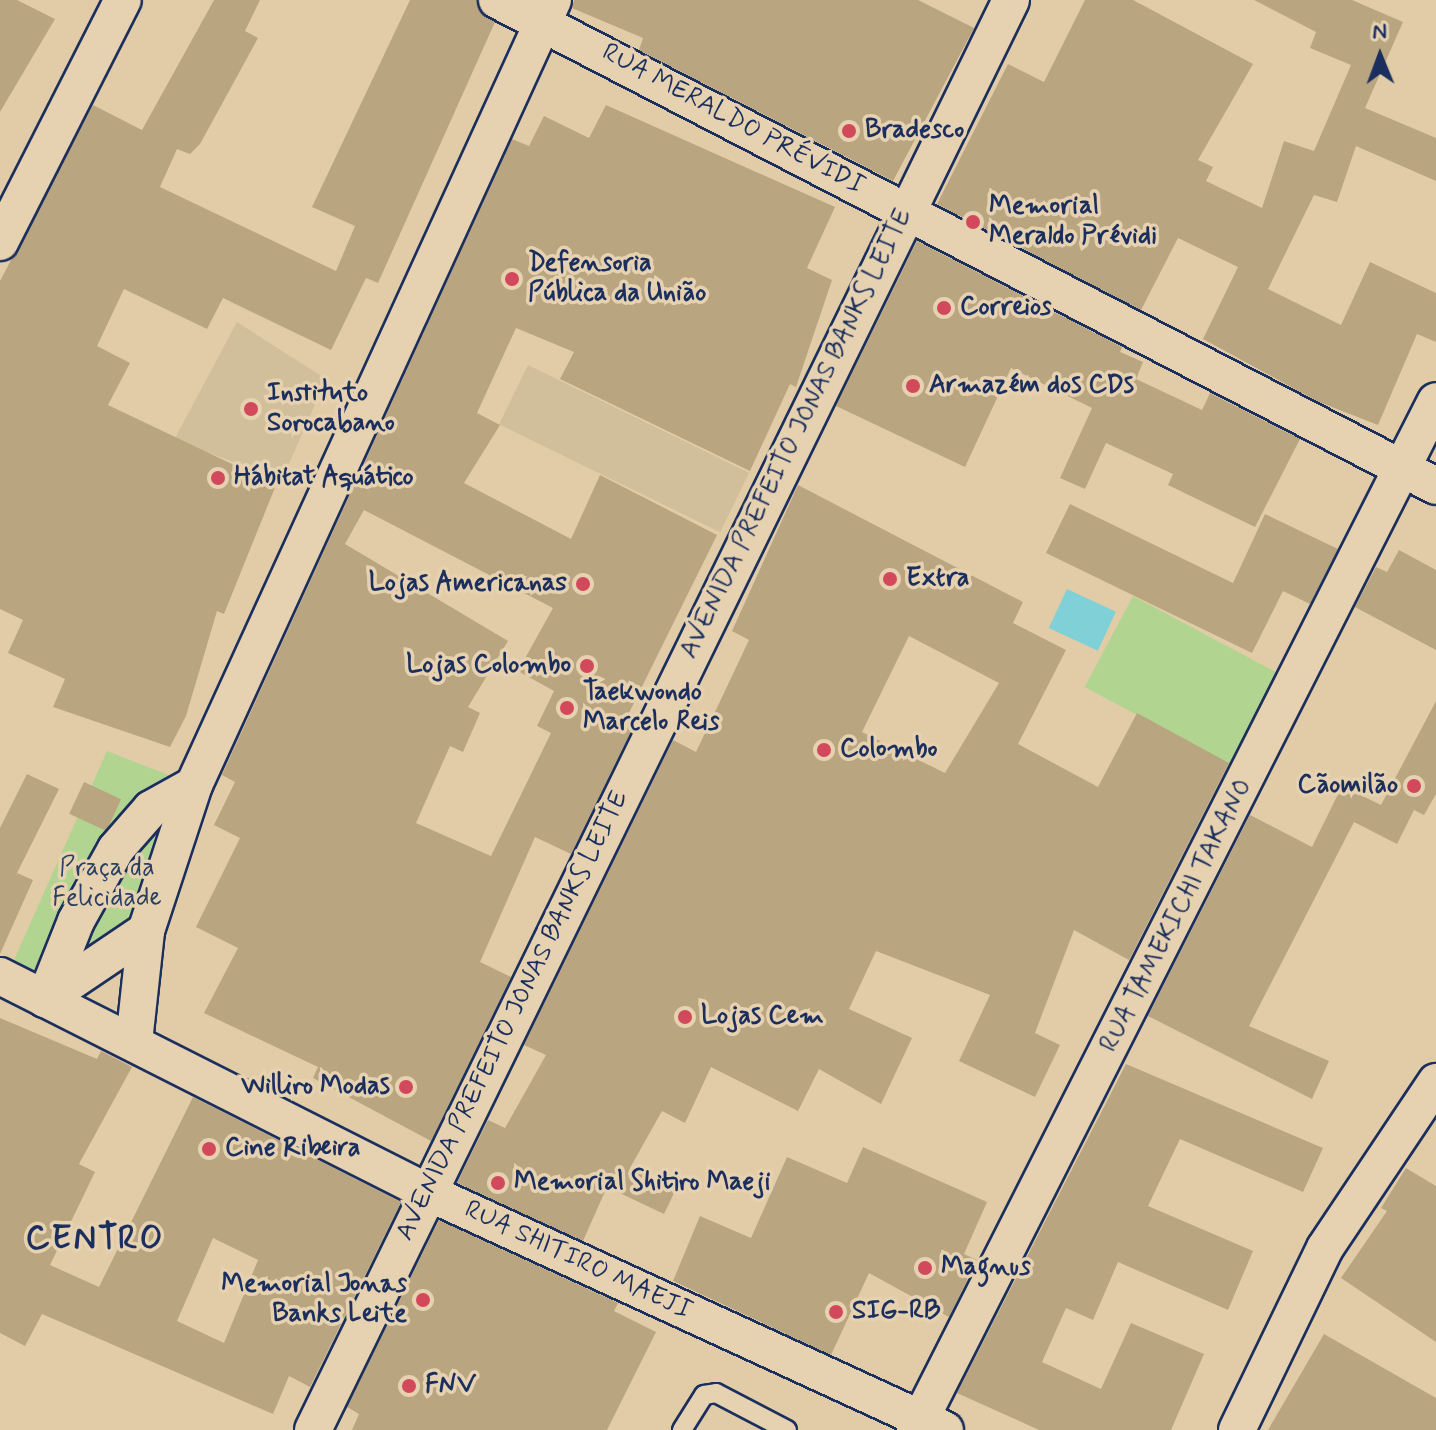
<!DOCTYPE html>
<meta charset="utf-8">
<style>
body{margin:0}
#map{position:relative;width:1436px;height:1430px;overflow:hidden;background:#e1cca7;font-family:Mynerve,sans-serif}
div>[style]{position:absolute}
.built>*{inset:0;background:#d1be9a;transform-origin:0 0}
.green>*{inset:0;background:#b1d590;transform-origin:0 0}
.water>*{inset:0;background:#7fd0d7;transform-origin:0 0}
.building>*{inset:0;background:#b9a680;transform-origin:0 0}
.roads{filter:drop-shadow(2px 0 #1b2f5e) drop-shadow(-2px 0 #1b2f5e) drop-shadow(0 2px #1b2f5e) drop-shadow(0 -2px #1b2f5e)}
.lane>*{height:18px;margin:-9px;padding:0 9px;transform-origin:9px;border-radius:9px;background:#e6d1b0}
.street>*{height:36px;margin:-18px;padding:0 18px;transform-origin:18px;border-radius:18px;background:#e6d1b0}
.dots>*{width:22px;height:22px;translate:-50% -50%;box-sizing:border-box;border:4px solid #e6d1b0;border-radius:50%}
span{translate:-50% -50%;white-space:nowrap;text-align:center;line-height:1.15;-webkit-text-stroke:7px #e6d1b0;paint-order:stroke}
.street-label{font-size:26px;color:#1b2f5e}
.poi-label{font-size:26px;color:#1b2f5e;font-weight:700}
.left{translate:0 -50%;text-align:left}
.right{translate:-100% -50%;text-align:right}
.park-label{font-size:26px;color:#2a4063}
.district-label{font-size:34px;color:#1b2f5e;font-weight:700;letter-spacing:2px}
.north{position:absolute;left:1340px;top:16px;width:80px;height:80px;-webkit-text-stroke:6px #e6d1b0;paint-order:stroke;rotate:359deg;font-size:22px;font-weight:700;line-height:32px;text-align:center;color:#1b2f5e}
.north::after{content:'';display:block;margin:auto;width:28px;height:36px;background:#1b2f5e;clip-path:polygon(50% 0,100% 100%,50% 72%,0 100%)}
</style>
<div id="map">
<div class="built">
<i style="clip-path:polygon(237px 322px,326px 379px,282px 480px,174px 440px)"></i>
<i style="left:528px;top:365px;width:246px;height:66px;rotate:26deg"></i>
</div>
<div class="green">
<i style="left:1133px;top:596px;width:172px;height:103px;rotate:28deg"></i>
<i style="clip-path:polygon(107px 751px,194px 785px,146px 931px,45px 999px,6px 978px)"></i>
</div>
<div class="water">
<i style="left:1067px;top:589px;width:54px;height:43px;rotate:25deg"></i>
</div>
<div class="building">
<i style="clip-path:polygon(0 0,17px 0,55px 19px,0 112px)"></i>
<i style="clip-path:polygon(214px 0,260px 0,245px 31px,258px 38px,200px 144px,190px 154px,177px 149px,160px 187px,336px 271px,355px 226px,312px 207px,410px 0,476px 0,495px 22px,378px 283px,366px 278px,331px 350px,223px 298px,207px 329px,124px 289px,97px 346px,130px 363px,108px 405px,276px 485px,224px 614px,217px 611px,186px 716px,170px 747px,53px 707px,65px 679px,8px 653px,23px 620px,0 609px,0 281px,93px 105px,142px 130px)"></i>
<i style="clip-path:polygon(574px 0,918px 0,974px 28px,893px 181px,639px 50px,643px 38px,572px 8px)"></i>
<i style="clip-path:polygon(1085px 0,1133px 0,1253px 64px,1198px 160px,1213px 167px,1206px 181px,1262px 208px,1284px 141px,1314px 151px,1351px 65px,1310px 48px,1316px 32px,1254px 0,1352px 0,1403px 22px,1365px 108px,1436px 138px,1436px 181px,1356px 146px,1337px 202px,1314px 195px,1268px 289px,1341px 325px,1370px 262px,1436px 293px,1436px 342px,1417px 334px,1378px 425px,1319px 402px,1203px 339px,1238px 267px,1178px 238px,1141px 310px,937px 204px,1008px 64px,1044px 82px)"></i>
<i style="clip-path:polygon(evenodd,606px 105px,835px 207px,807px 268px,832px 280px,796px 387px,790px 384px,750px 471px,560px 379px,574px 352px,516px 328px,477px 413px,500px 425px,464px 483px,571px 539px,600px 475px,717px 535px,627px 717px,636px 721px,571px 854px,535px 837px,480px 962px,511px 977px,431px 1141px,313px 1078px,318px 1067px,204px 1013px,238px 948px,196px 927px,240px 838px,214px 825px,235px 782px,222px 775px,512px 139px,529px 146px,544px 116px,589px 138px,606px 105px,364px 510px,553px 608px,518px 671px,554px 691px,537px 726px,551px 733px,491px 856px,416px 823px,450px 746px,463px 752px,480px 713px,468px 707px,508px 641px,345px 544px,364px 510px)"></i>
<i style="clip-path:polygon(917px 241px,1122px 347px,1120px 352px,1143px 362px,1136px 379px,1202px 410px,1210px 393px,1300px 439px,1255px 527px,1168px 485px,1173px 474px,1106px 443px,1085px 489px,1060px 478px,1092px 408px,1011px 368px,965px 467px,836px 406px)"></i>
<i style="clip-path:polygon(evenodd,798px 485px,1023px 602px,1013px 623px,1066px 650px,1018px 744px,1098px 787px,1137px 713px,1229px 763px,1129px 960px,1074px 930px,1035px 1033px,1060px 1045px,1035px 1097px,959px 1061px,990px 995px,876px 951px,849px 1009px,912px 1038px,881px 1104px,819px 1069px,798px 1111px,711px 1067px,685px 1123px,662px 1111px,630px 1168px,676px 1189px,664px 1214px,607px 1187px,583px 1241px,457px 1183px,488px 1120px,505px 1128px,546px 1055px,524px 1045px,673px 740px,696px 752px,749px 640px,732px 631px,798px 485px,909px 636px,999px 683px,945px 773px,862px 732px,909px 636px)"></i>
<i style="clip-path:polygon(1070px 504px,1233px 583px,1265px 514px,1338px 549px,1310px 604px,1283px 591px,1252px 653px,1046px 553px)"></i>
<i style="clip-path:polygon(1399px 550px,1436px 570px,1436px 650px,1355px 607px,1376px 567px,1387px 572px)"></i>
<i style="clip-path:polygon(1436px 701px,1436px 794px,1424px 815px,1414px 810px,1397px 844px,1354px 822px,1249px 1026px,1329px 1061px,1312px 1099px,1148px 1016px,1250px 815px,1312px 847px,1342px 786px,1381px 805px)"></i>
<i style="clip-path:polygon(27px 774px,59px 789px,17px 873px,33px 880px,0 954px,0 828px)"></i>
<i style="left:84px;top:782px;width:41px;height:35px;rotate:25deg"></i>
<i style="clip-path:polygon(evenodd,0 1018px,97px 1059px,101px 1051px,132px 1067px,79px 1164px,95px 1172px,50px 1265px,99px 1287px,193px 1097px,401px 1202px,310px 1387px,289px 1376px,273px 1414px,42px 1314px,25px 1346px,0 1333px,0 1018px,213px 1238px,258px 1260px,224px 1343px,177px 1321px,213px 1238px)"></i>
<i style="clip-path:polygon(1126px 1064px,1323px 1148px,1303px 1192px,1180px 1139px,1148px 1206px,1253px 1251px,1228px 1310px,1118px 1262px,1093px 1320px,1066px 1308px,1042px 1362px,1101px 1389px,1131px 1323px,1204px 1354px,1171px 1430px,1039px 1430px,957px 1393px)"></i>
<i style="clip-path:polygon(863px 1147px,987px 1202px,964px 1254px,977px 1260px,949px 1317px,869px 1273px,831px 1355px,673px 1281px,700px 1216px,751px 1238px,787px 1157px,847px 1183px)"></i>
<i style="clip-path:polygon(1406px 1168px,1436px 1186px,1436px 1342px,1341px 1278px,1387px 1211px,1381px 1208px)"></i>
<i style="clip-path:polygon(439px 1220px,618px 1303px,614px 1311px,656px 1332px,607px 1430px,352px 1430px,359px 1414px,347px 1407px)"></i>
<i style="clip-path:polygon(1324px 1334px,1436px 1398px,1436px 1430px,1268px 1430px)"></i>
</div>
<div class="roads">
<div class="lane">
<i style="left:682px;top:1430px;width:41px;rotate:-57.8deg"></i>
<i style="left:704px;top:1395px;width:12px;rotate:-9deg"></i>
<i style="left:716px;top:1393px;width:80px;rotate:27.5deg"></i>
</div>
<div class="street">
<i style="left:497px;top:0;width:1057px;rotate:27.36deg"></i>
<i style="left:0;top:242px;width:271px;rotate:-63.1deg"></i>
<i style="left:0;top:976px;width:479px;rotate:26.8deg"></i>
<i style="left:427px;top:1192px;width:570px;rotate:24.68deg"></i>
<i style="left:45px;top:999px;width:122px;rotate:-34deg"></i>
<i style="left:146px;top:931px;width:154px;rotate:-71.8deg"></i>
<i style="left:194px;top:785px;width:863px;rotate:-65.42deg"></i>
<i style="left:45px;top:999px;width:84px;rotate:-68.3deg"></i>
<i style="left:76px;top:921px;width:82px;rotate:-60.9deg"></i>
<i style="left:116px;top:849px;width:53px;rotate:-48.8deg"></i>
<i style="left:151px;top:809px;width:49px;rotate:-29.2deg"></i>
<i style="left:134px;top:1042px;width:112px;rotate:-83.8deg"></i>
<i style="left:313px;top:1430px;width:1591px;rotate:-63.98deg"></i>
<i style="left:915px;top:1430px;width:1153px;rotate:-63.15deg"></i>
<i style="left:1237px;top:1430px;width:202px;rotate:-64.2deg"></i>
<i style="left:1325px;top:1248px;width:200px;rotate:-56.2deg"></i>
</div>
</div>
<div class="dots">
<i style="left:849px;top:131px;background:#d1495b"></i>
<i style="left:973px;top:222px;background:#d1495b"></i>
<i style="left:512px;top:279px;background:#d1495b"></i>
<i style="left:944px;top:308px;background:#d1495b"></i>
<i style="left:913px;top:386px;background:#d1495b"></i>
<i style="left:251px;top:409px;background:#d1495b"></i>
<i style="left:218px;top:478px;background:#d1495b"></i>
<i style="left:890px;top:579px;background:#d1495b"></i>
<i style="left:583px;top:584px;background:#d1495b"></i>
<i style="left:587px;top:666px;background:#d1495b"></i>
<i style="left:567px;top:708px;background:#d1495b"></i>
<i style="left:824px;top:750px;background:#d1495b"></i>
<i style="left:1414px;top:786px;background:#d1495b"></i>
<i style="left:685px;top:1017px;background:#d1495b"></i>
<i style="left:406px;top:1087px;background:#d1495b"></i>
<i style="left:209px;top:1149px;background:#d1495b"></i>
<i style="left:498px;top:1183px;background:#d1495b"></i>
<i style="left:925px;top:1268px;background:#d1495b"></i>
<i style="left:423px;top:1300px;background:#d1495b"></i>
<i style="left:836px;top:1312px;background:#d1495b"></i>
<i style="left:409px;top:1386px;background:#d1495b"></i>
</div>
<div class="street-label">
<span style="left:733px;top:120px;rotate:28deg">RUA MERALDO PRÉVIDI</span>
<span style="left:797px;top:434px;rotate:-64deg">AVENIDA PREFEITO JONAS BANKS LEITE</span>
<span style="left:1177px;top:916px;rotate:-63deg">RUA TAMEKICHI TAKANO</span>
<span style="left:513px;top:1016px;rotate:-64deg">AVENIDA PREFEITO JONAS BANKS LEITE</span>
<span style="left:578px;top:1261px;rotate:25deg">RUA SHITIRO MAEJI</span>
</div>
<div class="poi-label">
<span class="left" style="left:865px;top:131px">Bradesco</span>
<span class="left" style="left:989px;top:222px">Memorial<br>Meraldo Prévidi</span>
<span class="left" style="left:528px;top:279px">Defensoria<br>Pública da União</span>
<span class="left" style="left:960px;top:308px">Correios</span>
<span class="left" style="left:929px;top:386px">Armazém dos CDs</span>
<span class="left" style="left:267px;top:409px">Instituto<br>Sorocabano</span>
<span class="left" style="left:234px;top:478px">Hábitat Aquático</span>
<span class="left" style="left:906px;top:579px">Extra</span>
<span class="right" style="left:567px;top:584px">Lojas Americanas</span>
<span class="right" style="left:571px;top:666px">Lojas Colombo</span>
<span class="left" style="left:583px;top:708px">Taekwondo<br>Marcelo Reis</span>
<span class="left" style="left:840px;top:750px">Colombo</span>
<span class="right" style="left:1398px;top:786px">Cãomilão</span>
<span class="left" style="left:701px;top:1017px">Lojas Cem</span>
<span class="right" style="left:390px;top:1087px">Williro Modas</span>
<span class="left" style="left:225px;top:1149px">Cine Ribeira</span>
<span class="left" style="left:514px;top:1183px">Memorial Shitiro Maeji</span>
<span class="left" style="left:941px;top:1268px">Magnus</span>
<span class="right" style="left:407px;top:1300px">Memorial Jonas<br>Banks Leite</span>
<span class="left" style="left:852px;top:1312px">SIG-RB</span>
<span class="left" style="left:425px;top:1386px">FNV</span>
</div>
<div class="park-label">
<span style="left:107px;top:884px">Praça da<br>Felicidade</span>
</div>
<div class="district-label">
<span style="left:95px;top:1239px">CENTRO</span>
</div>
<div class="north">N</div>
</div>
